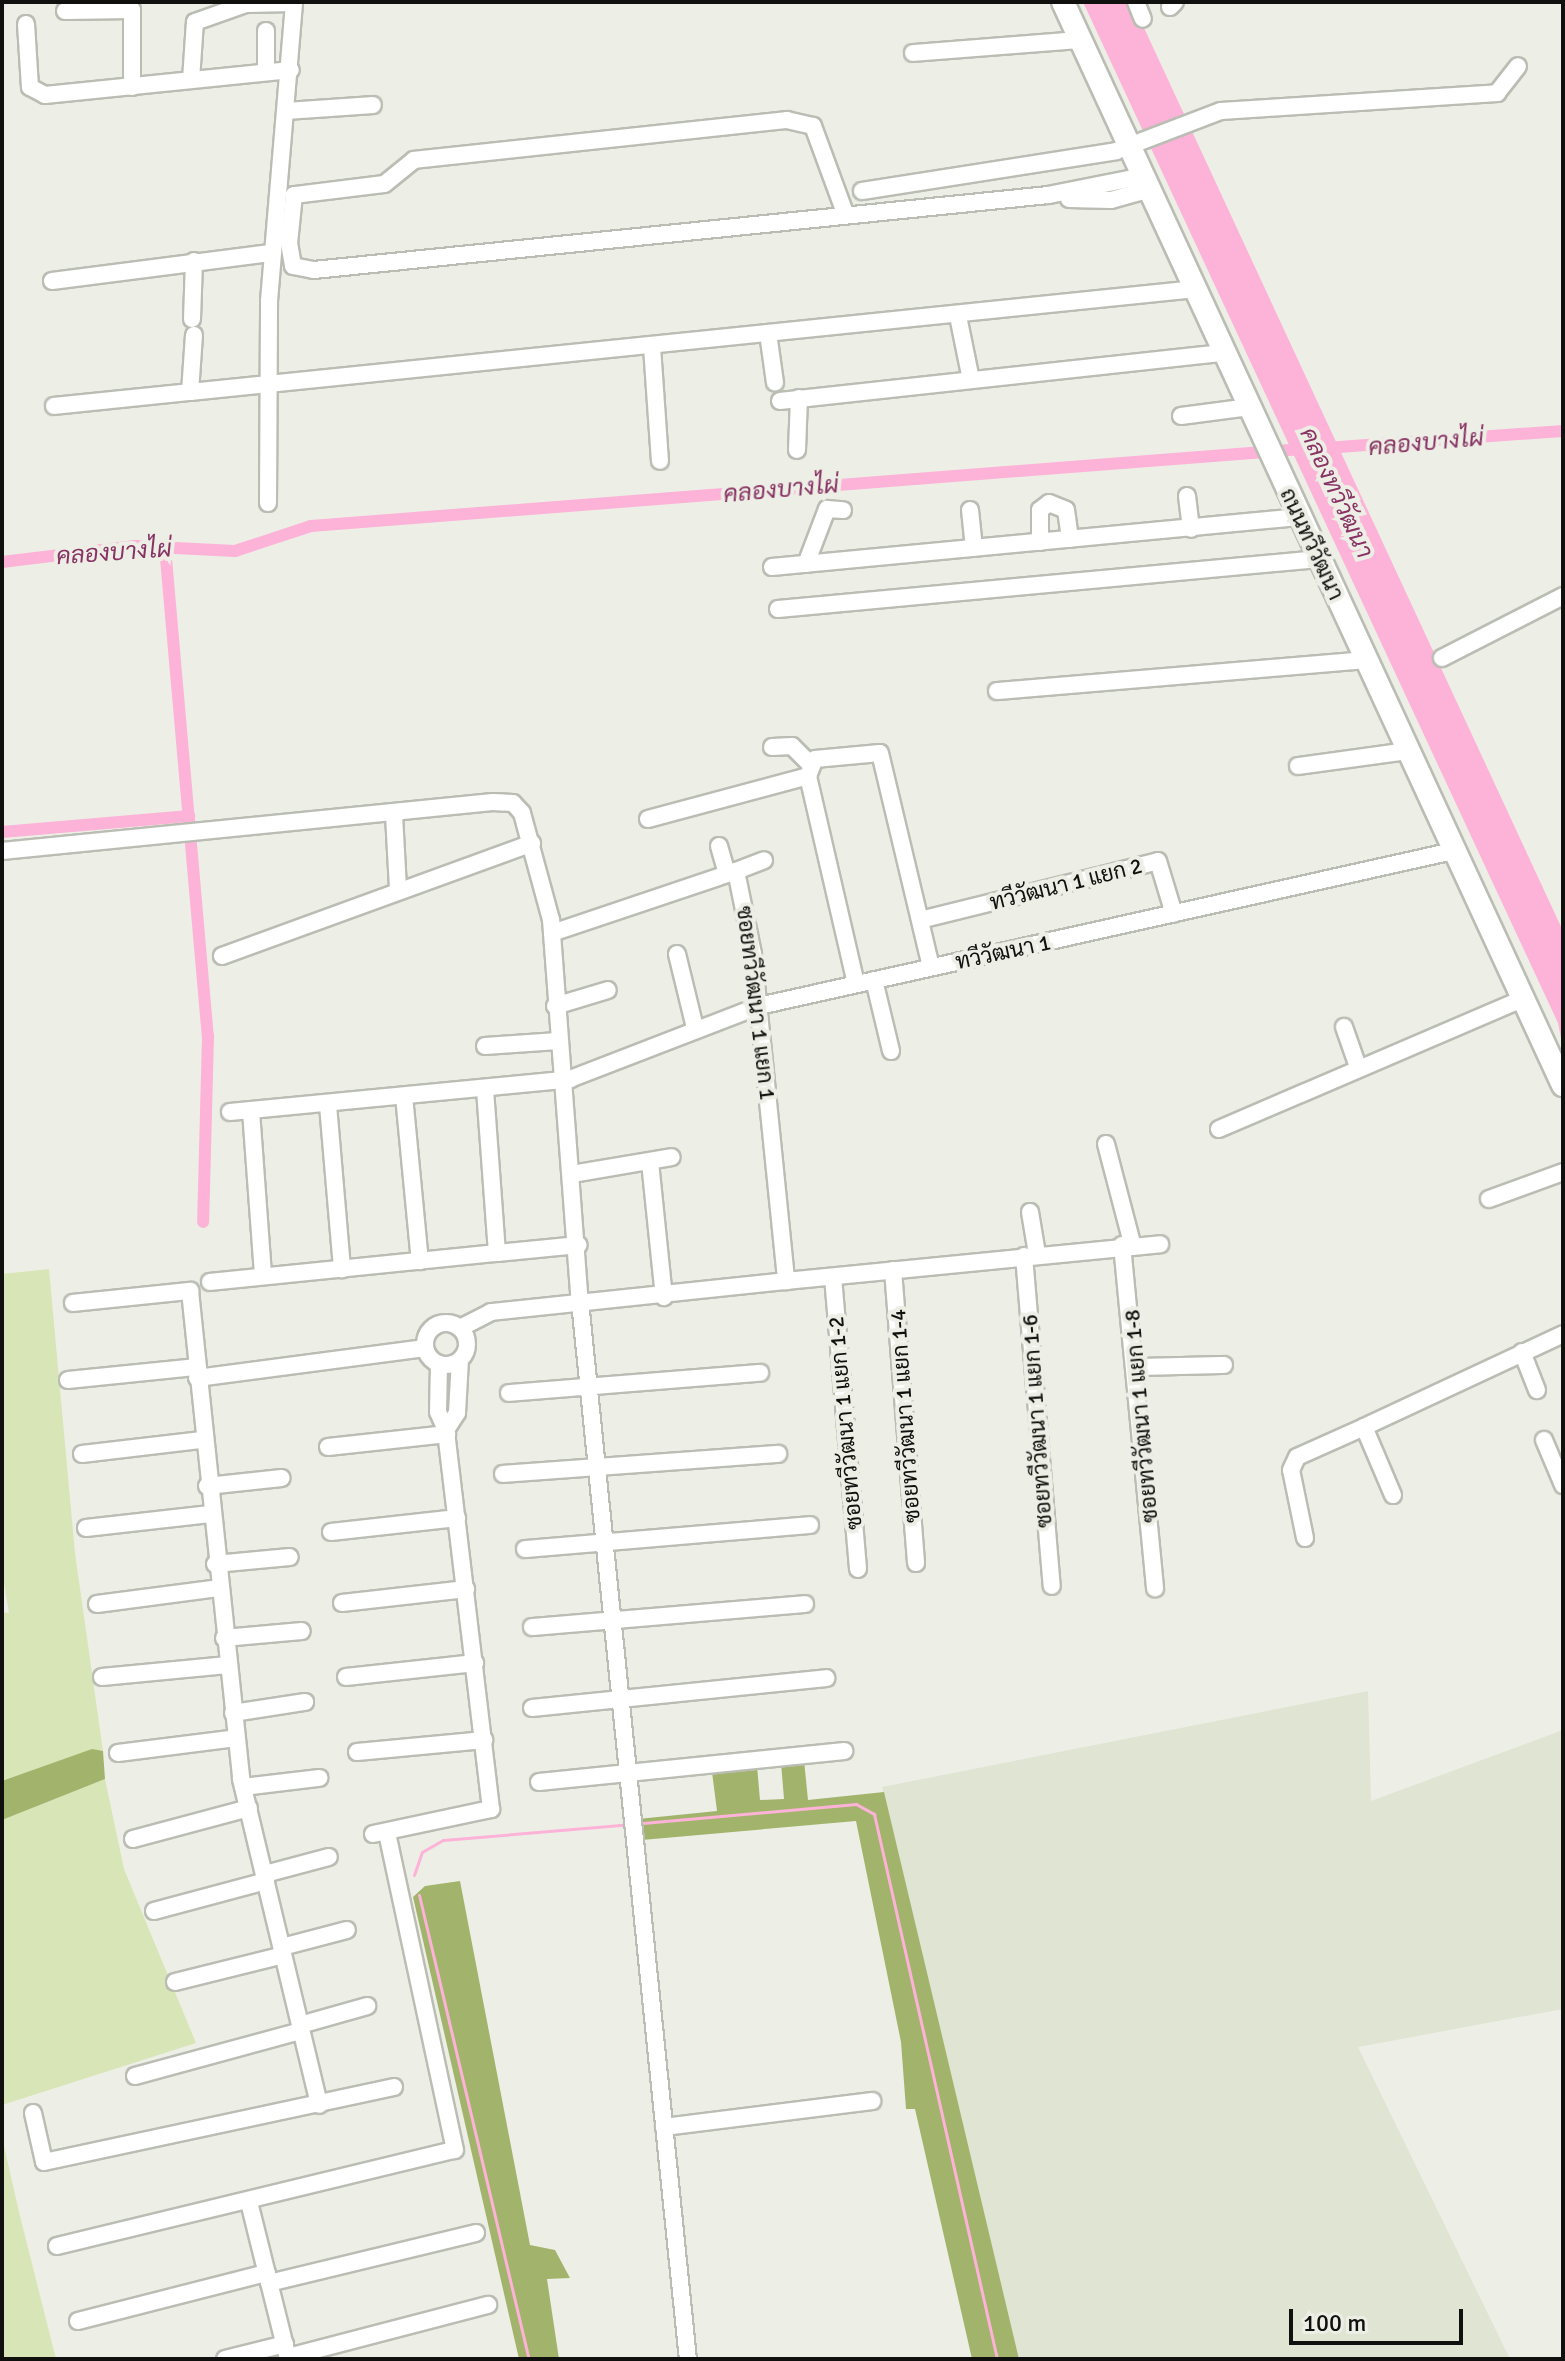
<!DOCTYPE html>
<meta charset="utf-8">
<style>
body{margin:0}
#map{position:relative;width:1565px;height:2361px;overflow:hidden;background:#edefe6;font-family:Signika,Sarabun,sans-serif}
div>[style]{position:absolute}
.built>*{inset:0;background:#dfe4d3}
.green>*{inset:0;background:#d8e5b7}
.forest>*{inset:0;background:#a2b46b}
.water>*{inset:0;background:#fdb2d8}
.stream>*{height:3px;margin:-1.5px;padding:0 1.5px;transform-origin:1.5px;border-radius:1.5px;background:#fdb2d8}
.canal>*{height:12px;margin:-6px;padding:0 6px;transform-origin:6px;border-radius:6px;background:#fdb2d8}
.roads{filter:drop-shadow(2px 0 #babdb3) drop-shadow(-2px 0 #babdb3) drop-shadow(0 2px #babdb3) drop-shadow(0 -2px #babdb3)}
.minor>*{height:16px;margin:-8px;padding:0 8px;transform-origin:8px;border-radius:8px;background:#fff}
.minor>.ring{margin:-8px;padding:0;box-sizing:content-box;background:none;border:16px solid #fff;border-radius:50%}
.major>*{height:22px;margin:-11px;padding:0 11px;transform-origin:11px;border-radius:11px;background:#fff}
span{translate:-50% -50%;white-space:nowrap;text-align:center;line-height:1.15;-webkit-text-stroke:8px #edefe6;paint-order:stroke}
.street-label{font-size:22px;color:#10110e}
.water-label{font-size:24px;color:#883364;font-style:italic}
.frame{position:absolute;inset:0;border:4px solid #10110e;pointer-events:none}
.scale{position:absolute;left:1289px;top:2309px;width:174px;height:36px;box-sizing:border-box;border:4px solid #10110e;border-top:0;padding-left:10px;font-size:24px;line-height:28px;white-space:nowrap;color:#10110e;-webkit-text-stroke:6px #edefe6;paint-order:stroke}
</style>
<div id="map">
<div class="built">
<i style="clip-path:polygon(1368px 1691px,1371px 1801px,1563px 1730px,1563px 2009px,1358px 2047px,1510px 2359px,1019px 2359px,882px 1787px)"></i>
</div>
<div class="green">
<i style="clip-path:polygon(49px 1269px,75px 1553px,103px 1751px,2px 1781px,2px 1612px,9px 1613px,2px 1571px,2px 1274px)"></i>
<i style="clip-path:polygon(105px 1779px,124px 1869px,196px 2043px,2px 2105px,2px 1820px)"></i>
<i style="clip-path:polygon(2px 2137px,19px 2212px,56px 2359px,2px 2359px)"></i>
</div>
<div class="forest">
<i style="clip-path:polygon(92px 1749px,103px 1751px,105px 1779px,2px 1820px,2px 1781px)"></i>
<i style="clip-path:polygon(804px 1760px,808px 1800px,884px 1792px,1019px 2359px,972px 2359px,915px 2109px,906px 2109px,901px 2042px,856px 1821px,642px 1840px,638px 1819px,717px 1811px,712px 1772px,757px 1766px,760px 1800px,784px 1799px,781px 1763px)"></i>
<i style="clip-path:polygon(460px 1881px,530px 2245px,555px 2250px,570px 2278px,547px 2279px,559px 2359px,519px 2359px,413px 1897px,425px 1886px)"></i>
</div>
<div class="water">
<i style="clip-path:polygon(1083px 2px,1132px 2px,1563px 931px,1563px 1048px,1558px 1023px)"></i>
</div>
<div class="stream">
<i style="left:643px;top:1823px;width:214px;rotate:-5.1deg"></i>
<i style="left:856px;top:1804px;width:21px;rotate:29deg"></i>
<i style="left:874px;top:1814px;width:559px;rotate:77.28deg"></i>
<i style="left:414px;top:1875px;width:24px;rotate:-71deg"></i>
<i style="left:422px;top:1852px;width:24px;rotate:-30deg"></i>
<i style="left:443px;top:1840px;width:181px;rotate:-4.8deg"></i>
<i style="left:419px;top:1895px;width:477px;rotate:76.7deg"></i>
</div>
<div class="canal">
<i style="left:1325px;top:448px;width:239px;rotate:-4.1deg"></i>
<i style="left:165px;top:547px;width:491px;rotate:85deg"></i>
<i style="left:208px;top:1036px;width:186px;rotate:91.5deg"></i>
<i style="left:2px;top:562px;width:134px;rotate:-6.9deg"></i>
<i style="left:135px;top:546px;width:100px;rotate:2.9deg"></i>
<i style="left:235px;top:551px;width:80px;rotate:-18.2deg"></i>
<i style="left:311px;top:526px;width:994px;rotate:-4.44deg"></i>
<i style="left:2px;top:832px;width:188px;rotate:-4.9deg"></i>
</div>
<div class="roads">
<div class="minor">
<i style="left:1136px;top:2px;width:18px;rotate:68deg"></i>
<i style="left:1170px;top:7px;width:7px;rotate:-45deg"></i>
<i style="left:65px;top:11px;width:67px;rotate:-0.9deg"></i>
<i style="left:132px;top:10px;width:77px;rotate:90deg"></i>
<i style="left:26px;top:24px;width:63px;rotate:86.4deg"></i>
<i style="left:30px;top:87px;width:17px;rotate:28deg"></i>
<i style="left:45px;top:95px;width:247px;rotate:-5.8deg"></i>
<i style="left:913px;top:53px;width:168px;rotate:-4.5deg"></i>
<i style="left:266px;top:72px;width:41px;rotate:-90deg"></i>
<i style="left:191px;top:80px;width:58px;rotate:-86.1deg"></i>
<i style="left:195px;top:22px;width:54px;rotate:-19.4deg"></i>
<i style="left:246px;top:4px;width:48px;rotate:-1.2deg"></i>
<i style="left:287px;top:111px;width:86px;rotate:-4deg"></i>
<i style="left:862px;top:191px;width:257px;rotate:-8.9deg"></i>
<i style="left:1116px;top:151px;width:112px;rotate:-20.9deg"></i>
<i style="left:1221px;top:111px;width:277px;rotate:-3.7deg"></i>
<i style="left:1497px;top:93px;width:34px;rotate:-52deg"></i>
<i style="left:1069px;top:199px;width:42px;rotate:1.4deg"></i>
<i style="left:1111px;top:200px;width:41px;rotate:-15.4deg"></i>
<i style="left:845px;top:213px;width:93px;rotate:-110.2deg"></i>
<i style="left:813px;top:126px;width:27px;rotate:-167deg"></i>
<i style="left:787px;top:120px;width:375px;rotate:173.9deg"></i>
<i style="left:414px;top:160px;width:38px;rotate:141deg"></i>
<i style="left:384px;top:184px;width:91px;rotate:173deg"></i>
<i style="left:294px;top:195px;width:48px;rotate:95.9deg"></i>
<i style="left:289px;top:243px;width:23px;rotate:80deg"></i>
<i style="left:293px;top:266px;width:21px;rotate:11deg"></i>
<i style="left:314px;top:270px;width:738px;rotate:-5.83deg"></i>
<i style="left:1048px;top:195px;width:98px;rotate:-11.2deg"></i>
<i style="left:52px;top:281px;width:222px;rotate:-7.3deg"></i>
<i style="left:958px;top:316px;width:65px;rotate:78.5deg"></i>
<i style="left:192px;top:319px;width:58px;rotate:-88deg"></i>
<i style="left:768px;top:333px;width:50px;rotate:82deg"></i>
<i style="left:194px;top:335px;width:57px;rotate:94deg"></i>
<i style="left:190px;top:392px;width:1011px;rotate:-5.85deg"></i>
<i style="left:652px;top:347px;width:114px;rotate:86deg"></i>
<i style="left:780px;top:401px;width:448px;rotate:-6.2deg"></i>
<i style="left:54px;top:406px;width:137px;rotate:-5.9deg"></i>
<i style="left:1181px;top:416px;width:69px;rotate:-7.5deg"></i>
<i style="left:797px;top:450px;width:52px;rotate:-87.8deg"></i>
<i style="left:1187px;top:496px;width:33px;rotate:83deg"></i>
<i style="left:268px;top:503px;width:202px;rotate:-89.7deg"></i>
<i style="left:269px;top:301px;width:300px;rotate:-85.2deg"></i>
<i style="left:970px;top:510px;width:38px;rotate:84deg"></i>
<i style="left:1040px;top:542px;width:32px;rotate:-90deg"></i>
<i style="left:1040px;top:510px;width:11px;rotate:-38deg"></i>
<i style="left:1049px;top:503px;width:18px;rotate:22deg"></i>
<i style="left:1066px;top:510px;width:29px;rotate:82deg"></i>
<i style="left:806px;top:564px;width:59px;rotate:-69.1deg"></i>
<i style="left:827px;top:509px;width:16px;rotate:4deg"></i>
<i style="left:772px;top:567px;width:529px;rotate:-5.42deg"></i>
<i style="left:778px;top:609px;width:543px;rotate:-5.28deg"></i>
<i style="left:1442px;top:658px;width:136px;rotate:-27.1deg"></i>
<i style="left:997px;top:691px;width:369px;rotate:-4.8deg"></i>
<i style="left:772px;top:747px;width:20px;rotate:-3deg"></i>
<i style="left:792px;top:746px;width:24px;rotate:45deg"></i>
<i style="left:1298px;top:766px;width:110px;rotate:-7.8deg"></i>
<i style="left:808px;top:776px;width:213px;rotate:77deg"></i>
<i style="left:394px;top:815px;width:75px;rotate:86.9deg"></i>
<i style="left:648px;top:819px;width:166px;rotate:-15deg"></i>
<i style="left:808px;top:776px;width:18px;rotate:-68deg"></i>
<i style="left:815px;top:759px;width:65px;rotate:-5.3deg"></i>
<i style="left:880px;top:753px;width:220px;rotate:76.6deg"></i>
<i style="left:719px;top:846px;width:29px;rotate:74deg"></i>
<i style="left:2px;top:851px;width:493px;rotate:-5.7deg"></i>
<i style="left:493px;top:802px;width:20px;rotate:3deg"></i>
<i style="left:513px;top:803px;width:13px;rotate:48deg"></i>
<i style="left:522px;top:813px;width:111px;rotate:74.8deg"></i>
<i style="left:551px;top:920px;width:383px;rotate:85.7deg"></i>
<i style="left:580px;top:1302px;width:1063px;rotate:84.17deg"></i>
<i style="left:736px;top:871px;width:30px;rotate:-21deg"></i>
<i style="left:920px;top:920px;width:245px;rotate:-13.9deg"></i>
<i style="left:1158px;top:861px;width:55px;rotate:73.2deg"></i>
<i style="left:552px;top:933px;width:194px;rotate:-18.6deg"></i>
<i style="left:736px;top:871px;width:85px;rotate:78.4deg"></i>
<i style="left:753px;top:954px;width:329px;rotate:84.2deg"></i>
<i style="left:786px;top:1281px;width:376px;rotate:-5.6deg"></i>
<i style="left:677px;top:954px;width:76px;rotate:76.3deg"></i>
<i style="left:222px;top:956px;width:330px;rotate:-20deg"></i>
<i style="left:874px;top:980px;width:73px;rotate:76.5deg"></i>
<i style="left:555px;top:1006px;width:55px;rotate:-16.8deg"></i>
<i style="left:1344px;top:1027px;width:42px;rotate:70.7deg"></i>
<i style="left:485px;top:1046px;width:73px;rotate:-3.9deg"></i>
<i style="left:404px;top:1096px;width:166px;rotate:84.5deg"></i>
<i style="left:328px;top:1105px;width:165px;rotate:85.1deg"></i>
<i style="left:251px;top:1111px;width:165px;rotate:85.8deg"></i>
<i style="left:230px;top:1112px;width:342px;rotate:-5.5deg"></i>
<i style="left:570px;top:1079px;width:203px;rotate:-21.1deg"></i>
<i style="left:759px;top:1006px;width:711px;rotate:-12.59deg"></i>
<i style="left:1219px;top:1129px;width:330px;rotate:-23.2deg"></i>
<i style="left:1106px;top:1144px;width:106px;rotate:75.3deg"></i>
<i style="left:650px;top:1162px;width:136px;rotate:84.1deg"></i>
<i style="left:572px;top:1174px;width:101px;rotate:-9.6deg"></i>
<i style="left:1489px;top:1199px;width:79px;rotate:-20deg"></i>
<i style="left:1030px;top:1212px;width:43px;rotate:80.5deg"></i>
<i style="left:1122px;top:1245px;width:345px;rotate:84.5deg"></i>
<i style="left:497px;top:1253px;width:82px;rotate:-5.6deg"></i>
<i style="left:1024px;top:1256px;width:331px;rotate:85.2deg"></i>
<i style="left:893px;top:1270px;width:294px;rotate:85.5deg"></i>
<i style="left:833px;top:1277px;width:293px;rotate:85.1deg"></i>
<i style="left:210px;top:1282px;width:288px;rotate:-5.8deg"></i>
<i style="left:497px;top:1253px;width:164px;rotate:-94.2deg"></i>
<i style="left:73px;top:1303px;width:118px;rotate:-5.9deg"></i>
<i style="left:190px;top:1291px;width:491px;rotate:84deg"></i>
<i style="left:241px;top:1779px;width:335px;rotate:76.5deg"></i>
<i class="ring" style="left:425px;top:1323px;width:26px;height:26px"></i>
<i style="left:460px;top:1328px;width:35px;rotate:-27deg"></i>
<i style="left:491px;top:1312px;width:297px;rotate:-6deg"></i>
<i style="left:1522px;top:1352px;width:41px;rotate:68.5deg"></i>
<i style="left:439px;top:1364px;width:48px;rotate:91.2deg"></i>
<i style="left:438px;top:1412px;width:20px;rotate:66deg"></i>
<i style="left:446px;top:1430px;width:20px;rotate:-57deg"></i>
<i style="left:457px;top:1413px;width:53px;rotate:-86.8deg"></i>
<i style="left:1137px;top:1367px;width:87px;rotate:-1.3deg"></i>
<i style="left:197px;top:1378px;width:230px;rotate:-7.5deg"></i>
<i style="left:68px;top:1380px;width:130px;rotate:-5.8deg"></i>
<i style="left:509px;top:1393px;width:252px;rotate:-4.6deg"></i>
<i style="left:1364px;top:1427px;width:220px;rotate:-25deg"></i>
<i style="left:1544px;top:1440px;width:49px;rotate:67.1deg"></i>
<i style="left:328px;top:1447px;width:120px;rotate:-6.2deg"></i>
<i style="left:82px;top:1454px;width:121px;rotate:-6.7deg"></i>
<i style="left:503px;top:1474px;width:276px;rotate:-4.2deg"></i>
<i style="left:207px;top:1486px;width:75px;rotate:-6.1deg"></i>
<i style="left:86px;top:1528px;width:125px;rotate:-6.4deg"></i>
<i style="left:331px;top:1532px;width:127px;rotate:-6.3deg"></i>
<i style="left:1305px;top:1538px;width:69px;rotate:-101.6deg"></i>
<i style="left:1291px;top:1470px;width:14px;rotate:-65deg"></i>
<i style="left:1297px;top:1457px;width:73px;rotate:-24.1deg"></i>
<i style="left:1364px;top:1427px;width:74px;rotate:66.9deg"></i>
<i style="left:525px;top:1549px;width:286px;rotate:-4.8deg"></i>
<i style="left:215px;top:1564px;width:75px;rotate:-5.3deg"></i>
<i style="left:342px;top:1603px;width:125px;rotate:-6.4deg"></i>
<i style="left:97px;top:1604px;width:122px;rotate:-7.5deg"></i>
<i style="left:532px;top:1627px;width:274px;rotate:-4.8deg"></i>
<i style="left:224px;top:1638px;width:78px;rotate:-5.1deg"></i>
<i style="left:102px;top:1677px;width:126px;rotate:-5.5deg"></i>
<i style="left:346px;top:1677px;width:130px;rotate:-6.2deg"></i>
<i style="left:532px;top:1708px;width:296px;rotate:-5.8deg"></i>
<i style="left:233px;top:1713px;width:73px;rotate:-8.7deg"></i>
<i style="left:357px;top:1752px;width:128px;rotate:-5.4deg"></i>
<i style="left:118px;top:1753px;width:119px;rotate:-7.2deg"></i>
<i style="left:539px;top:1782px;width:307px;rotate:-5.8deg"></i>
<i style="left:243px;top:1787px;width:77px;rotate:-6.8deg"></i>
<i style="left:373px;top:1834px;width:121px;rotate:-12deg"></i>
<i style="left:491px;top:1809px;width:382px;rotate:-96.8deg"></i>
<i style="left:133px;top:1839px;width:120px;rotate:-15deg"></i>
<i style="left:265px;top:1874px;width:66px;rotate:-14.9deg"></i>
<i style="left:154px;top:1911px;width:116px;rotate:-15deg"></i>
<i style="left:282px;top:1947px;width:67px;rotate:-14.7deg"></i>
<i style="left:175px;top:1982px;width:111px;rotate:-14deg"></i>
<i style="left:300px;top:2025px;width:70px;rotate:-15.8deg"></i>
<i style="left:135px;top:2076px;width:172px;rotate:-15.2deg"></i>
<i style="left:33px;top:2113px;width:50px;rotate:77.3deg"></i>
<i style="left:44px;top:2162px;width:358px;rotate:-12.1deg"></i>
<i style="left:664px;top:2127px;width:210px;rotate:-7.1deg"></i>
<i style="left:249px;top:2202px;width:162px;rotate:76deg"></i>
<i style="left:57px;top:2246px;width:409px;rotate:-13.6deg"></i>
<i style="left:455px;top:2150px;width:325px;rotate:-102.1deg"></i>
<i style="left:269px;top:2283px;width:213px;rotate:-13.6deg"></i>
<i style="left:78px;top:2321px;width:195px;rotate:-14.3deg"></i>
<i style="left:288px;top:2357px;width:207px;rotate:-14.6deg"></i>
<i style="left:225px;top:2359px;width:62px;rotate:-14deg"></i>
</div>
<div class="major">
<i style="left:1063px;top:2px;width:1193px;rotate:65.22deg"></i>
</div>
</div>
<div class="street-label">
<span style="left:1312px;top:544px;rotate:65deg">ถนนทวีวัฒนา</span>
<span style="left:1066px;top:884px;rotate:-14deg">ทวีวัฒนา 1 แยก 2</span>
<span style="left:1003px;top:952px;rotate:-12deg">ทวีวัฒนา 1</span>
<span style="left:756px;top:1003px;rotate:83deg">ซอยทวีวัฒนา 1 แยก 1</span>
<span style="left:905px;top:1416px;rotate:-94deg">ซอยทวีวัฒนา 1 แยก 1-4</span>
<span style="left:1141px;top:1416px;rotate:-95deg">ซอยทวีวัฒนา 1 แยก 1-8</span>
<span style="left:1037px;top:1421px;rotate:-94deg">ซอยทวีวัฒนา 1 แยก 1-6</span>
<span style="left:845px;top:1423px;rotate:-95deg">ซอยทวีวัฒนา 1 แยก 1-2</span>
</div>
<div class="water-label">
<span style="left:1426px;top:443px;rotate:-5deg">คลองบางไผ่</span>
<span style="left:781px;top:490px;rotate:-5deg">คลองบางไผ่</span>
<span style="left:1336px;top:493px;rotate:65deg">คลองทวีวัฒนา</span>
<span style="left:114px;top:553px;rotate:-4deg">คลองบางไผ่</span>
</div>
<div class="frame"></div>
<div class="scale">100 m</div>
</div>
